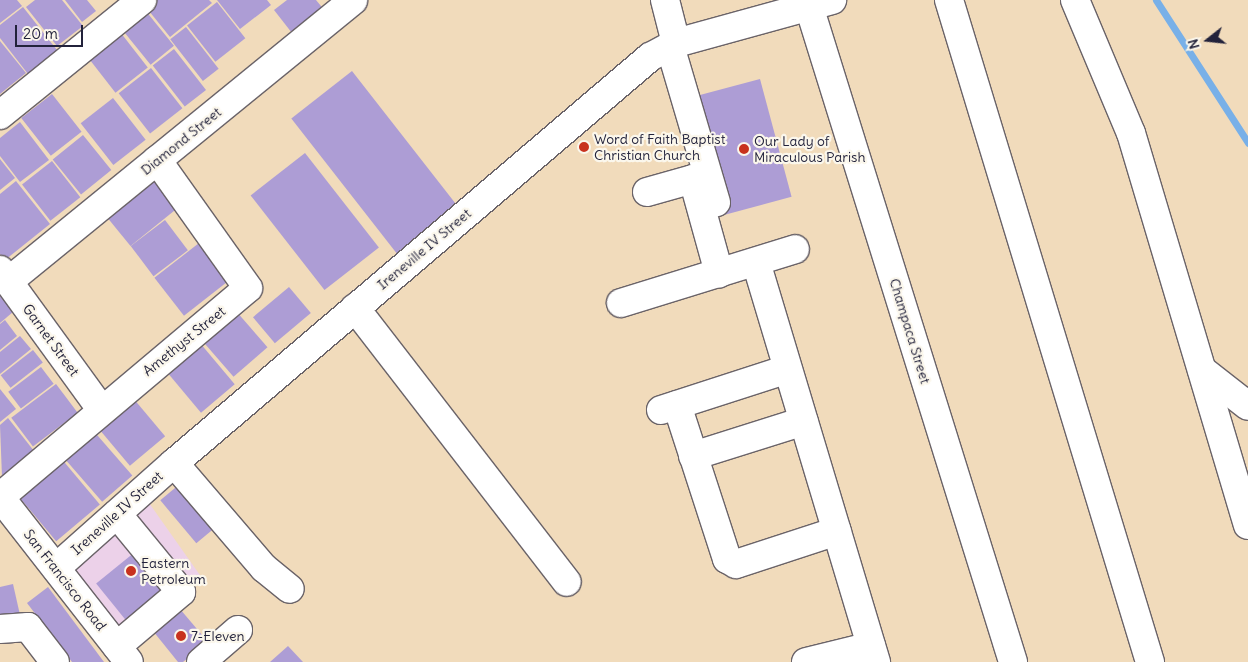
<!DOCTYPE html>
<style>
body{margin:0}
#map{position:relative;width:1248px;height:662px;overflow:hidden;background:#f1dbbb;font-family:Delius,sans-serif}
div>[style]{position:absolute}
.built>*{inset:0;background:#ecd1e9}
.stream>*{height:7px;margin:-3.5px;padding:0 3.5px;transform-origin:3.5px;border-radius:3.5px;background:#78b0e8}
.building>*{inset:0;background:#ad9dd5;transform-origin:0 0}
.roads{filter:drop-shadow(1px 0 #6a6368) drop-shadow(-1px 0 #6a6368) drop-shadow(0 1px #6a6368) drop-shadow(0 -1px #6a6368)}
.minor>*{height:28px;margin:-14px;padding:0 14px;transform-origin:14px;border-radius:14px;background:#fff}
.major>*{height:28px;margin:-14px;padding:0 14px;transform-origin:14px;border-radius:14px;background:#fff}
.dots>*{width:14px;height:14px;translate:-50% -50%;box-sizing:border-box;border:2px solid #fbf7ec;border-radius:50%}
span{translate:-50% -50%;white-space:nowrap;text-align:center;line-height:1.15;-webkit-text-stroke:4.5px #fbf7ec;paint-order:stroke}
.poi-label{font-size:14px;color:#22223b}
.left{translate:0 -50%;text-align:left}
.street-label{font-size:14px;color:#22223b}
.north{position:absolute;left:1183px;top:15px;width:50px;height:50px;-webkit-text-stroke:4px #fbf7ec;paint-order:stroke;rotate:254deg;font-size:14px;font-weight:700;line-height:20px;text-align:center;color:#22223b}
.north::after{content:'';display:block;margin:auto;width:18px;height:22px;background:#22223b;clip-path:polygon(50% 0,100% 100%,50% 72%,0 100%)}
.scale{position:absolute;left:15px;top:25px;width:68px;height:22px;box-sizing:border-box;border:2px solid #22223b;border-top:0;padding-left:6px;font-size:15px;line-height:18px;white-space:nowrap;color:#22223b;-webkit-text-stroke:4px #fbf7ec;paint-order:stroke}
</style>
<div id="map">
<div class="built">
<i style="clip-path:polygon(142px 493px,202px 578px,122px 647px,60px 565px)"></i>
</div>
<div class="stream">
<i style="left:1156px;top:0;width:170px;rotate:57.2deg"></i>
</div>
<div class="building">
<i style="clip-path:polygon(0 0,17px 0,22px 6px,0 23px)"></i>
<i style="clip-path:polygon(35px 0,62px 0,83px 26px,57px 46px,26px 7px)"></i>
<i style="clip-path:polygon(65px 0,87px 0,96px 11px,82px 22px)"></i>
<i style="clip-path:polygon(152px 0,209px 0,212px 3px,170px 37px,145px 6px)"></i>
<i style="clip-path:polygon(217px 0,267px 0,271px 5px,240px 29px)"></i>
<i style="clip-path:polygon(287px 0,316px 0,330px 17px,299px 42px,274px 10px)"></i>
<i style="left:217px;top:2px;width:46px;height:38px;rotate:52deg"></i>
<i style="clip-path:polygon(23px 7px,57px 50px,28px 74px,0 38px,0 25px)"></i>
<i style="left:145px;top:10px;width:46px;height:30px;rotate:51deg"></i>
<i style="left:186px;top:27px;width:53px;height:20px;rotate:52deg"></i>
<i style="left:117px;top:28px;width:50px;height:41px;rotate:52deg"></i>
<i style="clip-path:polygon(0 41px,26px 73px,0 94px)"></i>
<i style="left:174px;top:49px;width:52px;height:27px;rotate:52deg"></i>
<i style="left:151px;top:68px;width:51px;height:41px;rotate:52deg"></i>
<i style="left:352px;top:71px;width:171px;height:77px;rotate:52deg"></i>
<i style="left:760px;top:79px;width:122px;height:69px;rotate:75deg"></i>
<i style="left:52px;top:94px;width:48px;height:39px;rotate:52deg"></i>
<i style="left:113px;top:98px;width:53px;height:41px;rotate:52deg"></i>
<i style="clip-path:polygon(20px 122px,49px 160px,20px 182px,0 156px,0 138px)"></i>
<i style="left:83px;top:135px;width:45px;height:39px;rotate:51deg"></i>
<i style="left:305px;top:153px;width:120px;height:69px;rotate:52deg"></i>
<i style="clip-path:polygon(0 159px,15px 178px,0 190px)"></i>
<i style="left:52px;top:161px;width:46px;height:38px;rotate:52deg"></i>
<i style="left:159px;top:178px;width:35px;height:65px;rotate:51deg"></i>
<i style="clip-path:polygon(16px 181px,50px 224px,5px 260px,0 254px,0 194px)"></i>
<i style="left:165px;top:220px;width:38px;height:43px;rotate:53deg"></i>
<i style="left:208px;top:236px;width:48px;height:68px;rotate:52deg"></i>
<i style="left:289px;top:287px;width:34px;height:47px;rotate:50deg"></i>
<i style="clip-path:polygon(0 296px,13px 312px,0 323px)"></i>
<i style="left:236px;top:311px;width:48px;height:45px;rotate:49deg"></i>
<i style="clip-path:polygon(5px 320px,17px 336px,0 350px,0 324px)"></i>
<i style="clip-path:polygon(20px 336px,31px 349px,0 374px,0 352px)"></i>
<i style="left:200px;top:343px;width:54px;height:44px;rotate:50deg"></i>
<i style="left:33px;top:350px;width:16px;height:41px;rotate:52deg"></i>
<i style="left:41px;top:367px;width:21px;height:41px;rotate:53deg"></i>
<i style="left:56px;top:384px;width:36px;height:56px;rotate:53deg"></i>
<i style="clip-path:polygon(0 389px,16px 409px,0 422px)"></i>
<i style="left:133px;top:398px;width:50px;height:46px;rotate:50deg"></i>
<i style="clip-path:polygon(8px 418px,34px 451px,2px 477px,0 425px)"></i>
<i style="left:91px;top:428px;width:63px;height:40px;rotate:49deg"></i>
<i style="left:60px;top:457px;width:62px;height:57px;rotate:50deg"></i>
<i style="left:181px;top:483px;width:56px;height:27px;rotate:50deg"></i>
<i style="left:135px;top:552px;width:55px;height:50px;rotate:51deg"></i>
<i style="clip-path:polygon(13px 584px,20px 615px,0 620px,0 587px)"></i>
<i style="clip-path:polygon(48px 587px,104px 662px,72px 662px,27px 603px)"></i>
<i style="clip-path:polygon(180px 609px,208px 642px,183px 662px,178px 662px,153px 631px)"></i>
<i style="clip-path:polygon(288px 646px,303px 662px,270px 662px)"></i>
</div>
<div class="roads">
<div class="minor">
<i style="left:665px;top:0;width:44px;rotate:75.7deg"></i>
<i style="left:807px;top:0;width:693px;rotate:72.71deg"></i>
<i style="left:949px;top:0;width:692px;rotate:73.11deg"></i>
<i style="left:1075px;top:0;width:144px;rotate:67.2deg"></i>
<i style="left:1131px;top:133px;width:409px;rotate:73.4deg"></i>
<i style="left:670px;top:46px;width:163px;rotate:73.6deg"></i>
<i style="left:0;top:115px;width:183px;rotate:-39deg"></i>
<i style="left:647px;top:192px;width:48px;rotate:-15.8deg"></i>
<i style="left:693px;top:179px;width:98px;rotate:74.5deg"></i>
<i style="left:756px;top:262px;width:418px;rotate:73.3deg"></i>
<i style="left:0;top:270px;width:172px;rotate:54deg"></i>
<i style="left:9px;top:281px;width:444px;rotate:-39.2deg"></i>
<i style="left:621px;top:303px;width:182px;rotate:-17.2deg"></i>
<i style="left:355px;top:308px;width:346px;rotate:52.3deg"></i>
<i style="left:1202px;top:370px;width:58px;rotate:38deg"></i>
<i style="left:677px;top:405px;width:162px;rotate:72deg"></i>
<i style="left:727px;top:559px;width:10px;rotate:29deg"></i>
<i style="left:736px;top:564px;width:106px;rotate:-18.1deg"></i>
<i style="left:661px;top:410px;width:133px;rotate:-17.9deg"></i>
<i style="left:693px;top:456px;width:116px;rotate:-17.5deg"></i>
<i style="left:174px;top:463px;width:138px;rotate:49.4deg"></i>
<i style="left:264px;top:568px;width:33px;rotate:39deg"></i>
<i style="left:0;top:497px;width:324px;rotate:-40.1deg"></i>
<i style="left:248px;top:288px;width:157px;rotate:-125.4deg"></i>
<i style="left:117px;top:514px;width:101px;rotate:50.6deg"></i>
<i style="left:181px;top:592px;width:84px;rotate:139.8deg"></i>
<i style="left:56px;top:568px;width:158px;rotate:-41.7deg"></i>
<i style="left:174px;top:463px;width:626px;rotate:-40.46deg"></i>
<i style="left:650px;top:57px;width:30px;rotate:-28deg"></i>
<i style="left:676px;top:43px;width:162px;rotate:-15.4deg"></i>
<i style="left:0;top:629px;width:28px;rotate:-4deg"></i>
<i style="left:28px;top:627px;width:44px;rotate:52.4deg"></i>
<i style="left:201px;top:662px;width:49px;rotate:-40.9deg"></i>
<i style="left:806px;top:662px;width:67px;rotate:-13.8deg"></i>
</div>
<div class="major">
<i style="left:0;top:497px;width:209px;rotate:52deg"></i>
</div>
</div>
<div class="dots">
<i style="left:584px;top:147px;background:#c8321e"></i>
<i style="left:744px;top:149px;background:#c8321e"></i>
<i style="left:131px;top:571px;background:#c8321e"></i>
<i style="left:181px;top:636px;background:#c8321e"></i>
</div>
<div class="poi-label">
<span class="left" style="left:594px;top:147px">Word of Faith Baptist<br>Christian Church</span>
<span class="left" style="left:754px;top:149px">Our Lady of<br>Miraculous Parish</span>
<span class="left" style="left:141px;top:571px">Eastern<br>Petroleum</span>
<span class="left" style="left:191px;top:636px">7-Eleven</span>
</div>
<div class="street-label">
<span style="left:181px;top:141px;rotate:-39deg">Diamond Street</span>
<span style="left:424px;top:249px;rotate:-40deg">Ireneville IV Street</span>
<span style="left:910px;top:331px;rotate:73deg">Champaca Street</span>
<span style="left:51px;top:340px;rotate:54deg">Garnet Street</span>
<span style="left:184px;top:341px;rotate:-39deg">Amethyst Street</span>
<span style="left:117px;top:513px;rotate:-42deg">Ireneville IV Street</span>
<span style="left:65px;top:580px;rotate:52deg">San Francisco Road</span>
</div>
<div class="north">N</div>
<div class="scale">20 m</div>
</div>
